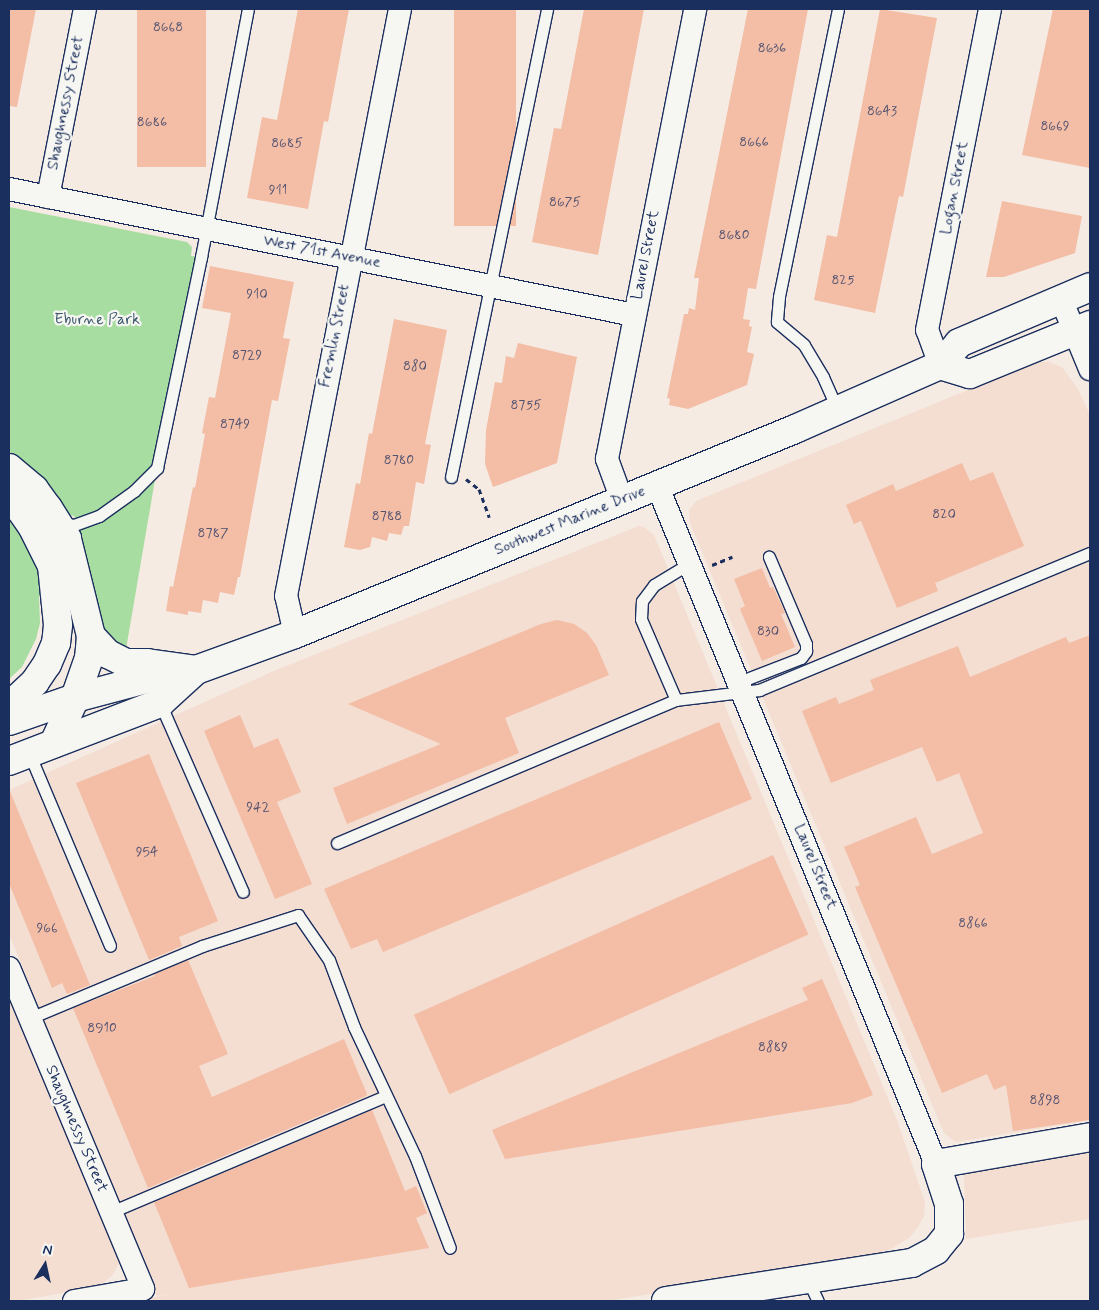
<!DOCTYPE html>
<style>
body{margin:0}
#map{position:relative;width:1099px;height:1310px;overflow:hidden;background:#f5ebe3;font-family:Mynerve,sans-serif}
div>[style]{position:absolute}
.built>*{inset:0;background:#f4ddd1}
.green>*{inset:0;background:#a7dda0}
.water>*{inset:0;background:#93d1f4;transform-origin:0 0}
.building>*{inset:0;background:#f3bda6;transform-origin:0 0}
.path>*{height:3px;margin-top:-1.5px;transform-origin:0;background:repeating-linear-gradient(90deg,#1b2f5e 0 5px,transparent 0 9px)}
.roads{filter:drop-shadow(1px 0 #1b2f5e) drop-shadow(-1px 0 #1b2f5e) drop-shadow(0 1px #1b2f5e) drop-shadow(0 -1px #1b2f5e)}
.service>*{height:11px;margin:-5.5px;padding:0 5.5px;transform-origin:5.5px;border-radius:5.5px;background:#f6f6f2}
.minor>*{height:22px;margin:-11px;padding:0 11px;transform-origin:11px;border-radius:11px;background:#f6f6f2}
.tertiary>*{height:28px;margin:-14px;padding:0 14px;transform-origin:14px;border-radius:14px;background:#f6f6f2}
.primary>*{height:28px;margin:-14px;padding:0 14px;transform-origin:14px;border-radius:14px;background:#f6f6f2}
.trunk>*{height:28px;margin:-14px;padding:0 14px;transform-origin:14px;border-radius:14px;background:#f6f6f2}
span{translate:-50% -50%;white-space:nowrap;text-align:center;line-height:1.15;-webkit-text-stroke:4.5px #f6f6f2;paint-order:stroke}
.number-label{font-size:14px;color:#515270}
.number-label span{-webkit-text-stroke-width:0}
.street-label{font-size:16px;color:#1b2f5e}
.park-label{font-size:16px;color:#3e5a6e}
.frame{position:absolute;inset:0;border:10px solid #1b2f5e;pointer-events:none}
.north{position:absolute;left:20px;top:1240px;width:50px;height:50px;-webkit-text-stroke:4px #f6f6f2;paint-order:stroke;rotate:10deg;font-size:14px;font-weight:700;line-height:20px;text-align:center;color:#1b2f5e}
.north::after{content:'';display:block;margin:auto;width:18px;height:22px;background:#1b2f5e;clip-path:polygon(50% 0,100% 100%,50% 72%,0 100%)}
</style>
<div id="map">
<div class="built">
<i style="clip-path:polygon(1037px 362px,1049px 362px,1062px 367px,1078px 389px,1090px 415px,1090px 1120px,956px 1142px,944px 1133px,690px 523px,689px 510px,696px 501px)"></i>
<i style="clip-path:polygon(639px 526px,644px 527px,654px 535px,897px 1120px,925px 1202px,924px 1216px,918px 1227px,910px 1237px,893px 1248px,856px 1261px,607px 1301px,132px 1301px,177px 1293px,157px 1296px,9px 934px,9px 790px,276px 670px)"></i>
<i style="clip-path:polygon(9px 991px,121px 1260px,112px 1276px,97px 1287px,18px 1301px,9px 1301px)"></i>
<i style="clip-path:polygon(1090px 1146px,1090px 1219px,966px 1239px,964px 1173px)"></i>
</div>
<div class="green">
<i style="clip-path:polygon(9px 207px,187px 242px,192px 247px,191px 256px,201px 257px,157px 468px,125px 655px,103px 635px,76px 530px,80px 530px,74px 516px,66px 514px,9px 458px)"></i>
<i style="clip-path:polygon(9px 515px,24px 533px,36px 559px,45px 594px,39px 597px,40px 623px,36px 639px,22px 667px,9px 679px)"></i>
</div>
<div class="water">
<i style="left:488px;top:188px;width:13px;height:35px;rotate:9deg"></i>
</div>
<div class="building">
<i style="clip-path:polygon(9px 9px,36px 9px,17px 107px,9px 106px)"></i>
<i style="left:137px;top:9px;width:69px;height:158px"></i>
<i style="clip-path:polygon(298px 9px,349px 9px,328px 122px,324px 121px,308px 209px,247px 198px,262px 117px,277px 120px)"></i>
<i style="left:454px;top:9px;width:62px;height:217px"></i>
<i style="clip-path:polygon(584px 9px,644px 9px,598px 255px,532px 242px,554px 128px,561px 129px)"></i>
<i style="clip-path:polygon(748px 9px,808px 9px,756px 289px,748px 288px,743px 319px,750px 320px,749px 326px,752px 327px,747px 352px,754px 354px,747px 385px,688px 409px,669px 405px,670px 399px,667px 398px,684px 314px,688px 314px,689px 308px,695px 310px,699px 278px,694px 278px)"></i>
<i style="clip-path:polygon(880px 9px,937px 18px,903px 197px,899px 196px,875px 313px,814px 300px,827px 235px,837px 237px)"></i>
<i style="clip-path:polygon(1053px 9px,1090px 9px,1090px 168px,1022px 155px)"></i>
<i style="clip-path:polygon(1002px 201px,1082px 216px,1075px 253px,1004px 277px,986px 277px)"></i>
<i style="clip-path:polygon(210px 266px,294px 282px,283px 338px,290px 339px,278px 401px,272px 400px,240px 577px,238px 577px,234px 595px,220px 592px,218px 603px,203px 600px,201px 613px,188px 611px,188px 615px,166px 611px,170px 586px,173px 587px,193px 487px,195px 488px,205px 434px,202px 433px,209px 397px,215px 398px,231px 313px,202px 308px)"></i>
<i style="clip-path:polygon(394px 319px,447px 330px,425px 444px,431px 445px,424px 484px,416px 482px,409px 526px,404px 526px,401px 535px,389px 533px,387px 541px,372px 537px,370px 547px,360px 550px,344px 547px,356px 483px,360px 484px,369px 433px,372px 434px)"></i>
<i style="clip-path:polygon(518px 343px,577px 357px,557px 463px,493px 487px,485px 464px,486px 430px,495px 382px,502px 383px,506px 356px,514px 358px)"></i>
<i style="clip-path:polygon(962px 463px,970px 481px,993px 472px,1024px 546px,935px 583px,938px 591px,897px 608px,861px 521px,854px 524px,846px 505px,893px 484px,896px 491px)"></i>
<i style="clip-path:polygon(762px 568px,770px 588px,773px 587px,785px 613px,781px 614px,795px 647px,762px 661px,740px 609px,745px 606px,734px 579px)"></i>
<i style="clip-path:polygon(557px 620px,574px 624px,587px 633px,596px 645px,609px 675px,505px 718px,519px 753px,347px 824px,333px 788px,441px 744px,348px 704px,541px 624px)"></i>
<i style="clip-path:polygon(1090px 635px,1090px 1120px,1013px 1131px,1006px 1085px,994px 1090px,987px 1074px,942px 1093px,855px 887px,860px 885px,844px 847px,916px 817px,932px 854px,983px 833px,959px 773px,937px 782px,922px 747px,831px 783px,802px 711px,836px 697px,839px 704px,874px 690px,870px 680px,958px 646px,970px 677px,1066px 637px,1069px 643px)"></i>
<i style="clip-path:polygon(240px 715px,254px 748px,278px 738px,301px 792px,277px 802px,312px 884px,275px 899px,204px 731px)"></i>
<i style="clip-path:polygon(719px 722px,752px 799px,383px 952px,377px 939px,351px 949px,324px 889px)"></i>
<i style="clip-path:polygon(149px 754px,218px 921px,179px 937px,182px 946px,149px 960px,76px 783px)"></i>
<i style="clip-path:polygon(9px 789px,90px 985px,67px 994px,62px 983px,52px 988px,9px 883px)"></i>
<i style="left:773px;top:855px;width:87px;height:393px;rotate:66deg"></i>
<i style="clip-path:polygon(188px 960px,228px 1054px,199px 1066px,212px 1097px,344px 1039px,367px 1094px,366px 1096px,148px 1188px,73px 1008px,155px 976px,154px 974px)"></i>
<i style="clip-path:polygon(822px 979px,873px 1095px,852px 1103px,505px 1159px,492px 1130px,808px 1000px,802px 988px)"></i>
<i style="clip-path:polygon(372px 1110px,405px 1191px,416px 1186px,427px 1213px,416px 1218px,429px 1248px,189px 1288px,154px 1202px)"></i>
</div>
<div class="path">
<i style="left:466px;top:479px;width:16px;rotate:38deg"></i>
<i style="left:479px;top:489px;width:30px;rotate:70deg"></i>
<i style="left:712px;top:565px;width:22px;rotate:-22deg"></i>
</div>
<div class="roads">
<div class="service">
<i style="left:838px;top:9px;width:294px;rotate:101.6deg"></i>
<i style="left:779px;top:297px;width:25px;rotate:95deg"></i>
<i style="left:777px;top:322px;width:35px;rotate:40deg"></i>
<i style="left:804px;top:345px;width:37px;rotate:59deg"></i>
<i style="left:823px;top:377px;width:36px;rotate:66deg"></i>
<i style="left:451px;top:477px;width:478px;rotate:-78.4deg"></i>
<i style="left:60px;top:523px;width:14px;rotate:8deg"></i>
<i style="left:74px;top:525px;width:27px;rotate:-20deg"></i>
<i style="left:99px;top:516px;width:43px;rotate:-35.5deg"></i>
<i style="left:134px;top:491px;width:33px;rotate:-45deg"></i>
<i style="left:157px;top:468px;width:216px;rotate:-78.2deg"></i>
<i style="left:201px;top:257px;width:252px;rotate:-79.3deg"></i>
<i style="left:739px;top:682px;width:66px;rotate:-21.2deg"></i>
<i style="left:801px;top:658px;width:9px;rotate:-54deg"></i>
<i style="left:806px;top:651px;width:7px;rotate:-90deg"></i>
<i style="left:806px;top:644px;width:95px;rotate:-113deg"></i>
<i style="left:676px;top:700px;width:88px;rotate:-113.4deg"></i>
<i style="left:641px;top:619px;width:18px;rotate:-87deg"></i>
<i style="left:642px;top:601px;width:20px;rotate:-53deg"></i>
<i style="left:654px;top:585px;width:42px;rotate:-31.4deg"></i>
<i style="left:160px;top:703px;width:206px;rotate:66.3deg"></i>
<i style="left:29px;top:753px;width:209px;rotate:67.2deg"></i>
<i style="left:337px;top:843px;width:368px;rotate:-22.9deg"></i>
<i style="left:676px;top:700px;width:84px;rotate:-6.9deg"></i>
<i style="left:759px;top:690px;width:358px;rotate:-22.5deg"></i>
<i style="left:30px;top:1018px;width:186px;rotate:-22.7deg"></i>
<i style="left:202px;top:946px;width:101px;rotate:-17.9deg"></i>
<i style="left:298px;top:915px;width:55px;rotate:55.4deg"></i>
<i style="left:329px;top:960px;width:72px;rotate:69.5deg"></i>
<i style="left:354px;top:1027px;width:143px;rotate:64.7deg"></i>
<i style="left:415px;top:1156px;width:98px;rotate:69.2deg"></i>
<i style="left:111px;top:1212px;width:298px;rotate:-22.9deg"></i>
<i style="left:808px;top:1280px;width:23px;rotate:65deg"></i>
</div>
<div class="minor">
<i style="left:9px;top:189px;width:638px;rotate:11.4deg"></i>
<i style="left:48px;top:197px;width:192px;rotate:-78.9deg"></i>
<i style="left:1061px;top:299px;width:76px;rotate:67.5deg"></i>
<i style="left:940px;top:365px;width:37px;rotate:-110deg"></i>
<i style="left:927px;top:330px;width:327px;rotate:-78.9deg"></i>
<i style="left:657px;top:485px;width:734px;rotate:67.66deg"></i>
<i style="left:622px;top:500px;width:44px;rotate:-110.1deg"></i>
<i style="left:607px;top:459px;width:459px;rotate:-78.9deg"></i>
<i style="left:295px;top:634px;width:39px;rotate:-103deg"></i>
<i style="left:286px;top:596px;width:598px;rotate:-79.01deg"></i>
<i style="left:9px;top:968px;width:348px;rotate:67.3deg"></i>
<i style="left:143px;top:1289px;width:70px;rotate:170.1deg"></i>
</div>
<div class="tertiary">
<i style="left:666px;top:1301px;width:249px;rotate:-8.8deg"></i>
<i style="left:912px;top:1263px;width:27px;rotate:-28deg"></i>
<i style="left:936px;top:1250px;width:21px;rotate:-51deg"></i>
<i style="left:949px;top:1234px;width:30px;rotate:-90deg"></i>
<i style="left:949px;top:1204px;width:42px;rotate:-108deg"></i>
<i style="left:936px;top:1164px;width:156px;rotate:-9.9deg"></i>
</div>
<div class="primary">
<i style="left:940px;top:365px;width:31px;rotate:17deg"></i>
<i style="left:970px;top:374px;width:130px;rotate:-22.2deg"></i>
<i style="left:9px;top:721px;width:70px;rotate:-19.2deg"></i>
<i style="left:75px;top:698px;width:73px;rotate:-15deg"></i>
<i style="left:146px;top:679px;width:51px;rotate:-10.2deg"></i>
<i style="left:196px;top:670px;width:105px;rotate:-20deg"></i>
<i style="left:295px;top:634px;width:540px;rotate:-22.29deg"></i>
<i style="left:795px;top:429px;width:158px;rotate:-23.8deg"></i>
<i style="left:940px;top:365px;width:29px;rotate:-49deg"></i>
<i style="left:959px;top:343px;width:142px;rotate:-23.1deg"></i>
<i style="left:9px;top:761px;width:162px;rotate:-21deg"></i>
<i style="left:160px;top:703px;width:49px;rotate:-42.5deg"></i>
</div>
<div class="trunk">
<i style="left:9px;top:468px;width:33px;rotate:40deg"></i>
<i style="left:34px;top:489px;width:24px;rotate:54deg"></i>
<i style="left:48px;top:508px;width:36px;rotate:58deg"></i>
<i style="left:67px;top:539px;width:100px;rotate:76.1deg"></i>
<i style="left:91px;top:636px;width:22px;rotate:95deg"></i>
<i style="left:89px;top:658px;width:42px;rotate:109.3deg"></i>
<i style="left:75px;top:698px;width:50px;rotate:115deg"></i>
<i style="left:9px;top:498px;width:16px;rotate:45deg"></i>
<i style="left:20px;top:509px;width:21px;rotate:55deg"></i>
<i style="left:32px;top:526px;width:45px;rotate:63.4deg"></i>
<i style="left:52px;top:566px;width:59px;rotate:84.2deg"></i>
<i style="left:58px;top:625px;width:18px;rotate:96deg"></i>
<i style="left:56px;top:643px;width:23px;rotate:113deg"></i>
<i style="left:47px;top:664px;width:22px;rotate:124deg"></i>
<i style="left:35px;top:682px;width:35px;rotate:137deg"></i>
<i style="left:91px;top:636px;width:25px;rotate:47deg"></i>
<i style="left:108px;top:654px;width:20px;rotate:27deg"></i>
<i style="left:126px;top:663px;width:21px"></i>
<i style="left:147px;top:663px;width:49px;rotate:8.1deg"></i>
</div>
</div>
<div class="number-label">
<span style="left:168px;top:27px">8668</span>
<span style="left:772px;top:48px">8636</span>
<span style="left:882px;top:111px">8643</span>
<span style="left:152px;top:122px">8686</span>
<span style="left:1055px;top:126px">8669</span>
<span style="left:754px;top:142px">8666</span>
<span style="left:287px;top:143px">8685</span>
<span style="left:278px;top:190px">911</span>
<span style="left:565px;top:202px">8675</span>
<span style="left:734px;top:235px">8680</span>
<span style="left:843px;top:280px">825</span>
<span style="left:257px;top:294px">910</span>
<span style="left:247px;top:355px">8729</span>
<span style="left:415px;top:366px">880</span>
<span style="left:526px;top:405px">8755</span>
<span style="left:235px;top:424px">8749</span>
<span style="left:399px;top:460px">8780</span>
<span style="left:944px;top:514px">820</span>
<span style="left:387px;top:516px">8788</span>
<span style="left:213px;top:533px">8787</span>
<span style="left:768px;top:631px">830</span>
<span style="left:258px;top:807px">942</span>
<span style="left:147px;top:852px">954</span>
<span style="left:973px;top:923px">8866</span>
<span style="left:47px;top:928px">966</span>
<span style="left:102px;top:1028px">8910</span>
<span style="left:773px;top:1047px">8889</span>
<span style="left:1045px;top:1100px">8898</span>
</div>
<div class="street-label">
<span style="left:66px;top:103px;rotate:-79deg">Shaughnessy Street</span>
<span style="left:955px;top:188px;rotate:-79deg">Logan Street</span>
<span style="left:322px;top:252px;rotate:11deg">West 71st Avenue</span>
<span style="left:646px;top:255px;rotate:-79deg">Laurel Street</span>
<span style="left:335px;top:336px;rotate:-79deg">Fremlin Street</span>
<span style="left:570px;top:521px;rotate:-22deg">Southwest Marine Drive</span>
<span style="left:815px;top:867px;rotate:68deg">Laurel Street</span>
<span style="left:76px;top:1129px;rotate:67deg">Shaughnessy Street</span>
</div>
<div class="park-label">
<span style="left:97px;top:320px">Eburne Park</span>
</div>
<div class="frame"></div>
<div class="north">N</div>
</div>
